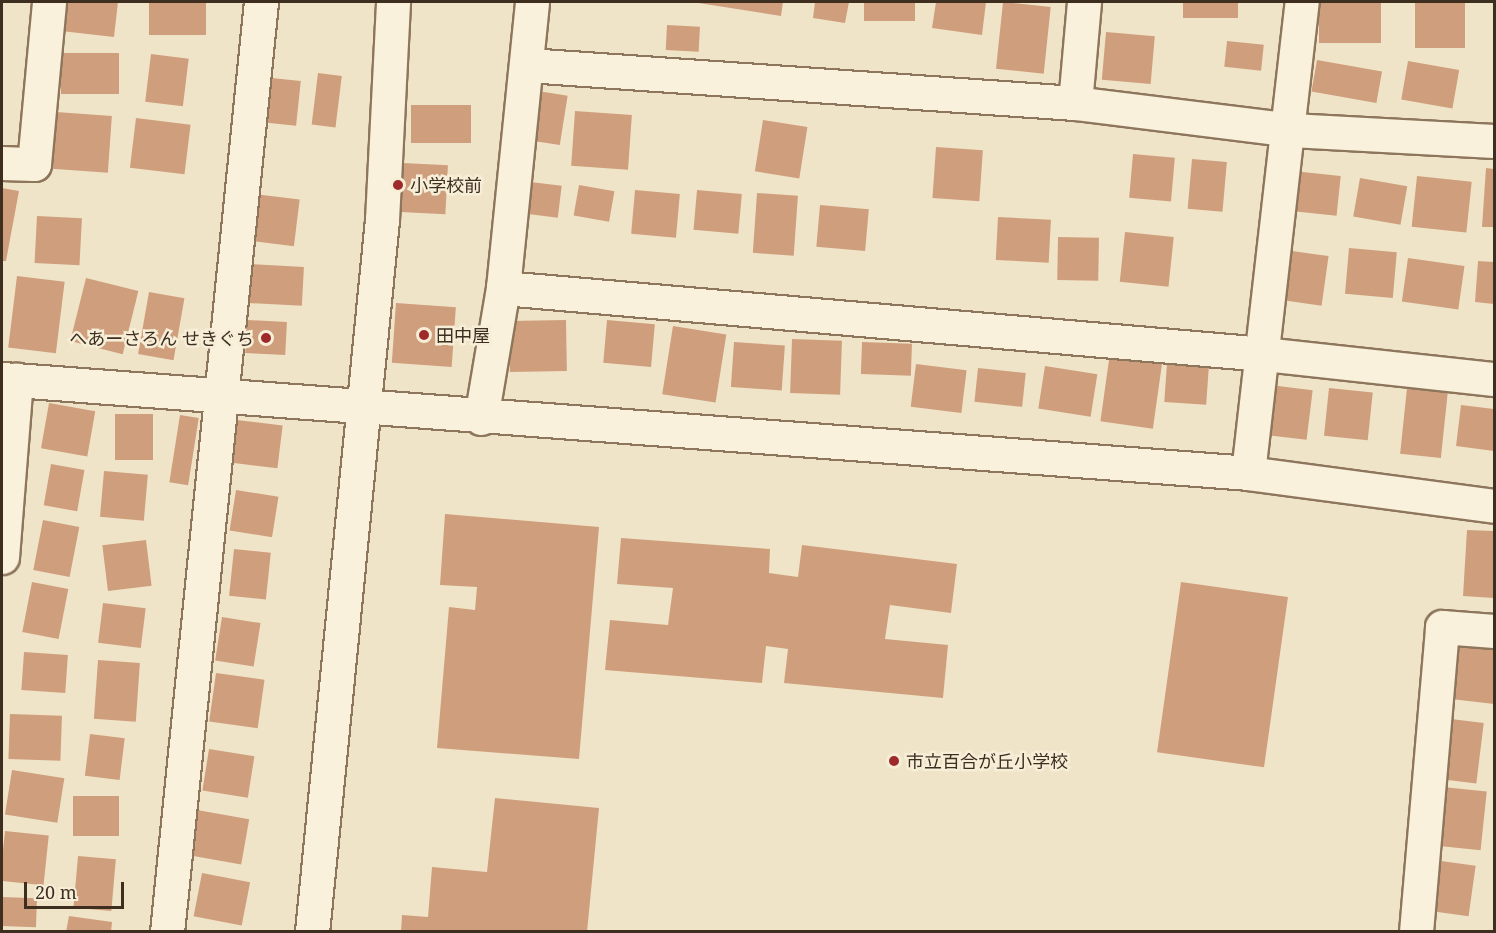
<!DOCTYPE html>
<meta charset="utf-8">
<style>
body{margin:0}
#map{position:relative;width:1496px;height:933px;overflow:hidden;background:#f0e4c8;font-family:"Noto Serif","Noto Sans JP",serif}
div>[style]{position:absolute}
.building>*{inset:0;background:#cf9f7d;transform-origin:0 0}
.roads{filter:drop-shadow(2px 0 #8d765c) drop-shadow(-2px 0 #8d765c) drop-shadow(0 2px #8d765c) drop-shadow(0 -2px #8d765c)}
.minor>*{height:33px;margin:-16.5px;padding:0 16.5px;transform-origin:16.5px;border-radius:16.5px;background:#faf1dc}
.dots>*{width:16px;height:16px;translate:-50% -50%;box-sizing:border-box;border:3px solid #f7eed8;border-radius:50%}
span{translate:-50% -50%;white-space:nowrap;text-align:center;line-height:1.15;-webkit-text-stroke:5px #f7eed8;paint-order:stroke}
.poi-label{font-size:18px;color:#3d2e20}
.left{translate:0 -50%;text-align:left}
.right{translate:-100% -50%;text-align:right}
.frame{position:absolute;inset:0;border:3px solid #3d2e20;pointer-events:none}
.scale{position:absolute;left:24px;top:882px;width:100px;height:27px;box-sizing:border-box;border:3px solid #3d2e20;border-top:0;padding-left:8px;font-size:18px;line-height:21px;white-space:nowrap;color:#3d2e20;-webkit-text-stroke:4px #f7eed8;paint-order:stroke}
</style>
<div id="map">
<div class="building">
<i style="clip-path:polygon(65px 2px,118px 2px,114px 37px,61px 31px)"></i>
<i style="left:149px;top:2px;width:57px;height:33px"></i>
<i style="clip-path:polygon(692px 2px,783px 2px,781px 16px)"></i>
<i style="clip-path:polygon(815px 2px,849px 2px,845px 23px,813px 18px)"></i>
<i style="left:864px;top:2px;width:51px;height:19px"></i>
<i style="clip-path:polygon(936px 2px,986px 2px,982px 35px,932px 28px)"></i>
<i style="left:1003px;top:2px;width:48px;height:67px;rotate:6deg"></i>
<i style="left:1183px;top:2px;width:55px;height:16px"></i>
<i style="left:1319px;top:2px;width:62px;height:41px"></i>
<i style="left:1415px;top:2px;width:50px;height:46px"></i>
<i style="left:667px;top:25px;width:33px;height:25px;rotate:3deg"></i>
<i style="left:1106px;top:32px;width:49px;height:48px;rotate:5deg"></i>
<i style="left:1227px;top:41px;width:37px;height:26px;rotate:6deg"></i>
<i style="left:119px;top:53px;width:41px;height:58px;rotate:90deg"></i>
<i style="left:151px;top:54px;width:38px;height:48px;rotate:7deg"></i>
<i style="left:1317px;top:60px;width:66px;height:32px;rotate:10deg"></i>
<i style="left:1408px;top:61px;width:52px;height:39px;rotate:10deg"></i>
<i style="left:318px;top:73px;width:24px;height:52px;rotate:7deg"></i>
<i style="left:262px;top:77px;width:39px;height:45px;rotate:6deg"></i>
<i style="left:538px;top:91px;width:30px;height:50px;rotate:9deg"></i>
<i style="left:411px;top:105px;width:60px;height:38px"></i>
<i style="left:575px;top:111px;width:57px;height:55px;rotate:4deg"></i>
<i style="left:56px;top:112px;width:56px;height:57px;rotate:4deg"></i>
<i style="left:136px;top:118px;width:55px;height:50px;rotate:7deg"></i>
<i style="left:763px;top:120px;width:45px;height:52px;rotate:9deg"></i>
<i style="left:936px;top:147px;width:47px;height:51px;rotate:4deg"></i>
<i style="left:1133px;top:154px;width:42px;height:44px;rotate:5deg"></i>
<i style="left:1192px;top:159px;width:35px;height:50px;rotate:5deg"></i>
<i style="left:403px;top:163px;width:45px;height:49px;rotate:3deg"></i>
<i style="clip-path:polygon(1486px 168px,1494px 169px,1494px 227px,1482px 227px)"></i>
<i style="left:1293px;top:171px;width:48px;height:40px;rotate:6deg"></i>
<i style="left:1417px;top:176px;width:55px;height:51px;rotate:6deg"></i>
<i style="left:1360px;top:178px;width:48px;height:39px;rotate:10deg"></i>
<i style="left:522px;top:181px;width:40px;height:32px;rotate:7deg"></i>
<i style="left:579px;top:185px;width:36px;height:31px;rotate:10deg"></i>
<i style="clip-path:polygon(2px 188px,19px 191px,6px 261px,2px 261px)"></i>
<i style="left:635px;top:190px;width:45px;height:44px;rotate:5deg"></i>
<i style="left:697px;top:190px;width:45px;height:40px;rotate:5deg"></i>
<i style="left:757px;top:193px;width:41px;height:60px;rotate:4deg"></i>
<i style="left:254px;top:194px;width:46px;height:47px;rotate:7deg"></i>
<i style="left:820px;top:205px;width:49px;height:42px;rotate:5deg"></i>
<i style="left:37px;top:216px;width:45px;height:47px;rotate:3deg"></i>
<i style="left:998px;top:217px;width:53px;height:43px;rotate:3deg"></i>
<i style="left:1125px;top:232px;width:49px;height:50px;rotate:6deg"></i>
<i style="left:1058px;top:237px;width:41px;height:43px;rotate:1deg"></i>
<i style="left:1349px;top:248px;width:48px;height:46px;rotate:5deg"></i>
<i style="left:1285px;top:250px;width:44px;height:50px;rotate:8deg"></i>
<i style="left:1408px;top:258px;width:57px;height:44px;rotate:8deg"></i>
<i style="clip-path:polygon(1478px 261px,1494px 262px,1494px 304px,1475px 302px)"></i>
<i style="left:249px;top:264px;width:55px;height:39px;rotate:3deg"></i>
<i style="left:17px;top:276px;width:48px;height:72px;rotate:7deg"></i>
<i style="left:86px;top:278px;width:54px;height:65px;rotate:14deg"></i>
<i style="left:149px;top:292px;width:36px;height:63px;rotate:10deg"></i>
<i style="left:396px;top:303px;width:60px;height:60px;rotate:4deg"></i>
<i style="left:247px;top:320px;width:40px;height:33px;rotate:3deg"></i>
<i style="left:566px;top:320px;width:51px;height:57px;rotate:89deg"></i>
<i style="left:607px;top:320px;width:48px;height:43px;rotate:5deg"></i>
<i style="left:673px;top:326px;width:54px;height:69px;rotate:9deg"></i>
<i style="left:792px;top:339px;width:50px;height:54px;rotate:2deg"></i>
<i style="left:734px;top:342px;width:51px;height:45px;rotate:4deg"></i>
<i style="left:862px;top:342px;width:50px;height:32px;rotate:2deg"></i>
<i style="left:1110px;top:353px;width:53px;height:69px;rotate:8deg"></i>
<i style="left:1167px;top:363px;width:42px;height:39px;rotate:4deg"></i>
<i style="left:916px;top:364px;width:51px;height:43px;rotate:7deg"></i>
<i style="left:1045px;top:366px;width:53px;height:43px;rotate:9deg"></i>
<i style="left:978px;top:368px;width:48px;height:34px;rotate:6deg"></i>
<i style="left:1270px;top:385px;width:43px;height:50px;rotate:7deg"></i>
<i style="left:1329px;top:388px;width:44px;height:48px;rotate:6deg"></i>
<i style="left:1407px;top:388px;width:41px;height:66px;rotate:6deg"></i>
<i style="left:49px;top:403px;width:47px;height:46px;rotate:10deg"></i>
<i style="clip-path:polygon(1461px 405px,1494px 409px,1494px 451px,1456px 446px)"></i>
<i style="left:153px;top:414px;width:46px;height:38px;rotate:90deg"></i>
<i style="left:180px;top:415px;width:19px;height:68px;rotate:9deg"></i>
<i style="left:237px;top:420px;width:46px;height:43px;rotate:7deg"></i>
<i style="left:51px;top:464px;width:34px;height:42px;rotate:10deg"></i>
<i style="left:104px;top:471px;width:44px;height:46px;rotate:5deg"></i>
<i style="left:236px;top:490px;width:43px;height:41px;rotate:9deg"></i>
<i style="clip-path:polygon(445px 514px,599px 527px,579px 759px,437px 748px,449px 607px,475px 610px,477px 587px,440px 585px)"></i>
<i style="left:43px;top:520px;width:37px;height:51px;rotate:11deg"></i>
<i style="clip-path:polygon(1467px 530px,1494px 531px,1494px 598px,1463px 596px)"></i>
<i style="clip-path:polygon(621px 538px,770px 549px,769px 573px,798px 577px,802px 545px,957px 564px,951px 613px,890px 605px,885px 639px,948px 645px,943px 698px,784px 683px,788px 649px,766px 646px,762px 683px,605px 670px,610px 620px,668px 625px,673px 588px,617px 584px)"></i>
<i style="left:146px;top:540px;width:46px;height:44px;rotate:83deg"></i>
<i style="left:234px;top:549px;width:37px;height:47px;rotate:6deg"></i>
<i style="left:32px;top:582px;width:37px;height:51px;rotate:11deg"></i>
<i style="left:1181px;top:582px;width:108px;height:172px;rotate:8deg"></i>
<i style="left:103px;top:603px;width:43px;height:40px;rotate:7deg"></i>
<i style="left:222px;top:617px;width:39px;height:44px;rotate:9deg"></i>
<i style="clip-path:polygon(1456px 645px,1494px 649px,1494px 704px,1451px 699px)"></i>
<i style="left:24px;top:652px;width:44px;height:38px;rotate:4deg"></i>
<i style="left:98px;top:660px;width:42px;height:59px;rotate:4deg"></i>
<i style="left:216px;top:673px;width:49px;height:49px;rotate:8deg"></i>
<i style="left:10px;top:714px;width:52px;height:45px;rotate:2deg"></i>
<i style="left:1451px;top:719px;width:33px;height:61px;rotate:7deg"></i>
<i style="left:90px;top:734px;width:35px;height:42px;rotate:7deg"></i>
<i style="left:209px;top:749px;width:46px;height:42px;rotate:9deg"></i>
<i style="left:12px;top:770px;width:53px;height:45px;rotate:9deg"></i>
<i style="left:1443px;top:787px;width:44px;height:59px;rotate:6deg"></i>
<i style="left:73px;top:796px;width:46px;height:40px"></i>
<i style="clip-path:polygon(495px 798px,599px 808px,587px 932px,401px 932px,402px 915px,428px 917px,432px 867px,487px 872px)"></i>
<i style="left:197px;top:810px;width:53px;height:46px;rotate:10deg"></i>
<i style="left:5px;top:831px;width:44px;height:50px;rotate:6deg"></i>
<i style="left:78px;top:856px;width:38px;height:52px;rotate:5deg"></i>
<i style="left:1441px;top:861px;width:35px;height:51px;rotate:8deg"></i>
<i style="left:202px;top:873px;width:49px;height:44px;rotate:11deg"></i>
<i style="left:2px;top:897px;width:35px;height:29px;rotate:2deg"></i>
<i style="clip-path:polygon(69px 916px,112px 922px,111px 932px,66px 932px)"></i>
</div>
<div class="roads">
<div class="minor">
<i style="left:527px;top:65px;width:549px;rotate:3.97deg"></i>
<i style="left:1075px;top:103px;width:218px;rotate:7.1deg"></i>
<i style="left:1291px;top:130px;width:203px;rotate:3.1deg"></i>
<i style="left:1075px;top:103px;width:101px;rotate:-84.9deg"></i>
<i style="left:2px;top:163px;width:32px;rotate:2deg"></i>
<i style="left:34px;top:164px;width:163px;rotate:-84.7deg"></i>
<i style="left:503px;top:288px;width:763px;rotate:4.96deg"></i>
<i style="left:1263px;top:354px;width:232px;rotate:6.2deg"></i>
<i style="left:2px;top:379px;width:1250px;rotate:4.31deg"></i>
<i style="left:1248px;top:473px;width:248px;rotate:7.6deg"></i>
<i style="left:481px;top:418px;width:132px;rotate:-80.4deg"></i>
<i style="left:503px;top:288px;width:287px;rotate:-84.2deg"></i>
<i style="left:1248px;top:473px;width:474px;rotate:-83.5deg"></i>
<i style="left:2px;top:557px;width:178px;rotate:-85.5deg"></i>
<i style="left:167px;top:932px;width:935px;rotate:-84.23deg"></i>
<i style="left:312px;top:932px;width:715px;rotate:-84.39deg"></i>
<i style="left:382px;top:220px;width:218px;rotate:-87.1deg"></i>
<i style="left:1416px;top:932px;width:306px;rotate:-85.1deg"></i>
<i style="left:1442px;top:627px;width:52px;rotate:4.4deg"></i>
</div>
</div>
<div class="dots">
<i style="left:398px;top:185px;background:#9e2a2b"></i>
<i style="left:424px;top:335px;background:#9e2a2b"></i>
<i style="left:266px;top:338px;background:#9e2a2b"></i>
<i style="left:894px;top:761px;background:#9e2a2b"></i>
</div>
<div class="poi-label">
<span class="left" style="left:410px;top:185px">小学校前</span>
<span class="left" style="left:436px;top:335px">田中屋</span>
<span class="right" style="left:254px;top:338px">へあーさろん せきぐち</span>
<span class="left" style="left:906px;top:761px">市立百合が丘小学校</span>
</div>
<div class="frame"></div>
<div class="scale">20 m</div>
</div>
